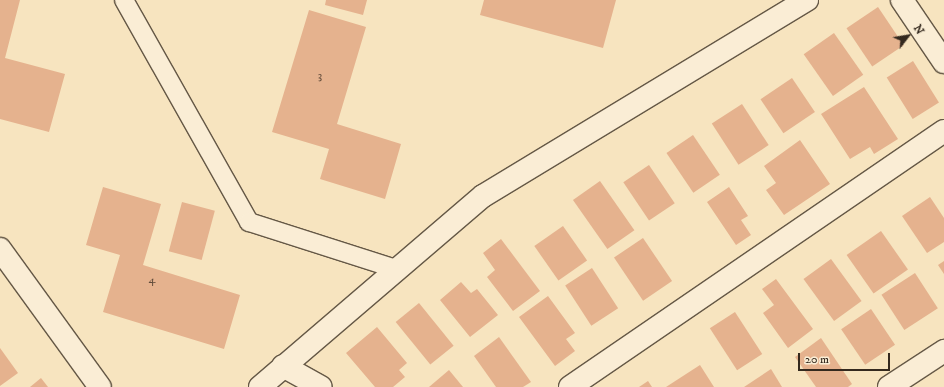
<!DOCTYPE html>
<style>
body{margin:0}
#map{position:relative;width:944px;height:387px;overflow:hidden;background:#f7e4bf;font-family:"IM FELL DW Pica",serif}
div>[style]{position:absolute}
.building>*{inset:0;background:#e5b28e;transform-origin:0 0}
.roads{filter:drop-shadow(1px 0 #655846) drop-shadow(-1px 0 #655846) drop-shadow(0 1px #655846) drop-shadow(0 -1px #655846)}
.service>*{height:18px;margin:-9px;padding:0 9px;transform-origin:9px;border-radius:9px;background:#faedd5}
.minor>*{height:22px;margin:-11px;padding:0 11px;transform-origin:11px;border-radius:11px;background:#faedd5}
span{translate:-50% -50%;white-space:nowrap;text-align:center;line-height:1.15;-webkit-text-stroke:3px #faedd5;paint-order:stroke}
.number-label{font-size:12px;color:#604b3a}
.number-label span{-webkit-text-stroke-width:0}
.north{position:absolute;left:888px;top:16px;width:40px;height:40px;-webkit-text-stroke:3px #faedd5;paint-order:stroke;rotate:59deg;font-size:11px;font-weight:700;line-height:16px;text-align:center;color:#34291e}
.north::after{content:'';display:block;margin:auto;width:14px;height:18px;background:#34291e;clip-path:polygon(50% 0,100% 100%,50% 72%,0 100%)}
.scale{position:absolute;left:798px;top:353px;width:92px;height:18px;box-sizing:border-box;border:2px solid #34291e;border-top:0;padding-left:5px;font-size:12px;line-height:14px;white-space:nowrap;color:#34291e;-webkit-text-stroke:3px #faedd5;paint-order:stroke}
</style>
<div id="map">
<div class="building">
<i style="clip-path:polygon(0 0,20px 0,5px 58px,65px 74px,49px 132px,0 119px)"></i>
<i style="clip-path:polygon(326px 0,367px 0,363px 15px,325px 5px)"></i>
<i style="clip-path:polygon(484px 0,616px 0,603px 48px,480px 15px)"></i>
<i style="left:878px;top:7px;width:46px;height:38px;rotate:56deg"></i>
<i style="clip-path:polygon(309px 10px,366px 27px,337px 124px,401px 144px,385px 199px,320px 179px,329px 149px,272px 132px)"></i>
<i style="left:834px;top:33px;width:51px;height:37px;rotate:55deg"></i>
<i style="left:913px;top:61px;width:49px;height:31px;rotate:58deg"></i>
<i style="left:792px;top:78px;width:41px;height:38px;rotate:56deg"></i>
<i style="clip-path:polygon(864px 87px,898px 139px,874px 154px,870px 147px,850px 159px,821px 114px)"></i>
<i style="left:742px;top:104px;width:49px;height:36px;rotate:57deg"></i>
<i style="left:693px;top:135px;width:48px;height:32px;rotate:56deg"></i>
<i style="clip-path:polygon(800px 140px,830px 184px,784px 215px,766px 190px,776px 183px,764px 166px)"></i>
<i style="left:649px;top:165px;width:46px;height:31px;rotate:56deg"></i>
<i style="left:600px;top:181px;width:60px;height:33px;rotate:55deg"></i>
<i style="clip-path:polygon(103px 187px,161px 204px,143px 265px,240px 295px,224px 349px,103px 312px,120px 255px,86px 245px)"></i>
<i style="clip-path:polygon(729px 187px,748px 216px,741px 220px,751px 235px,736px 245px,707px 202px)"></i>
<i style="clip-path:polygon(930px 197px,944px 218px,944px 242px,927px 253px,902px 216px)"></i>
<i style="left:182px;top:202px;width:34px;height:51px;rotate:15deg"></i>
<i style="left:563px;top:226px;width:42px;height:35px;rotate:55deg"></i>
<i style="left:881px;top:231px;width:47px;height:42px;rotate:55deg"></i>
<i style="left:643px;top:238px;width:52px;height:35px;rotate:56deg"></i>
<i style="clip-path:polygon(501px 239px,540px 291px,513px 311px,487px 277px,495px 270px,483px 253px)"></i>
<i style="left:831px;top:259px;width:52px;height:34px;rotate:54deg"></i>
<i style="clip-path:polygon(944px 261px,944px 274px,938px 265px)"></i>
<i style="left:592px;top:268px;width:48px;height:32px;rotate:57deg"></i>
<i style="left:915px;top:273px;width:42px;height:40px;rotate:57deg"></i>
<i style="clip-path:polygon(776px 279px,813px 329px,788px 348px,763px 313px,774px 305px,762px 289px)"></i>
<i style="clip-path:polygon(461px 282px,471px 293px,477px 289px,498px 315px,470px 337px,440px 300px)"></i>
<i style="clip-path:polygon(548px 296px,575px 333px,566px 339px,575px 351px,555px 366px,519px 317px)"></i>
<i style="left:419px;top:303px;width:55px;height:30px;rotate:51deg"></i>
<i style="left:871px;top:309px;width:43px;height:36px;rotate:56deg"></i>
<i style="left:735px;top:312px;width:50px;height:30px;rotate:57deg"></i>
<i style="clip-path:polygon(377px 327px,407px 363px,399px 370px,405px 377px,393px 387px,375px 387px,346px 353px)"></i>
<i style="clip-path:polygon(499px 337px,531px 382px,523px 387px,496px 387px,474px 356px)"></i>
<i style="clip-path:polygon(821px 338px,852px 384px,848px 387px,816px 387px,795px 357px)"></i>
<i style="clip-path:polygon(0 348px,18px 373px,0 386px)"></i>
<i style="clip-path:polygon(700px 365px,714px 387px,666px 387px)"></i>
<i style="clip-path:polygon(771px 369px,782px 387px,744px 387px)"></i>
<i style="clip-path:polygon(449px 370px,463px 387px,429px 387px)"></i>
<i style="clip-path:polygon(41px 378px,48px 387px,30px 387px)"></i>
<i style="clip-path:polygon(648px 381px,652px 387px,639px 387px)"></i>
</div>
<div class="roads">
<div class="service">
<i style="left:124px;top:0;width:255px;rotate:60.6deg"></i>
<i style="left:249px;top:222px;width:157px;rotate:17.7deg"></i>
</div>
<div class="minor">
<i style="left:902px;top:0;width:75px;rotate:55.9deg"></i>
<i style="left:0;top:249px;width:170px;rotate:54.1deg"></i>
<i style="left:283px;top:366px;width:43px;rotate:28.9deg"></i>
<i style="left:260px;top:387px;width:294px;rotate:-40.6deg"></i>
<i style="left:483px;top:196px;width:379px;rotate:-31.2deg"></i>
<i style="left:570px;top:387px;width:453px;rotate:-34.4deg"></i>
<i style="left:889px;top:387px;width:66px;rotate:-33.2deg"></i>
</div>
</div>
<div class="number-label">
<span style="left:320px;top:76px">3</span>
<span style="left:152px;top:280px">4</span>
</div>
<div class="north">N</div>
<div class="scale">20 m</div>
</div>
